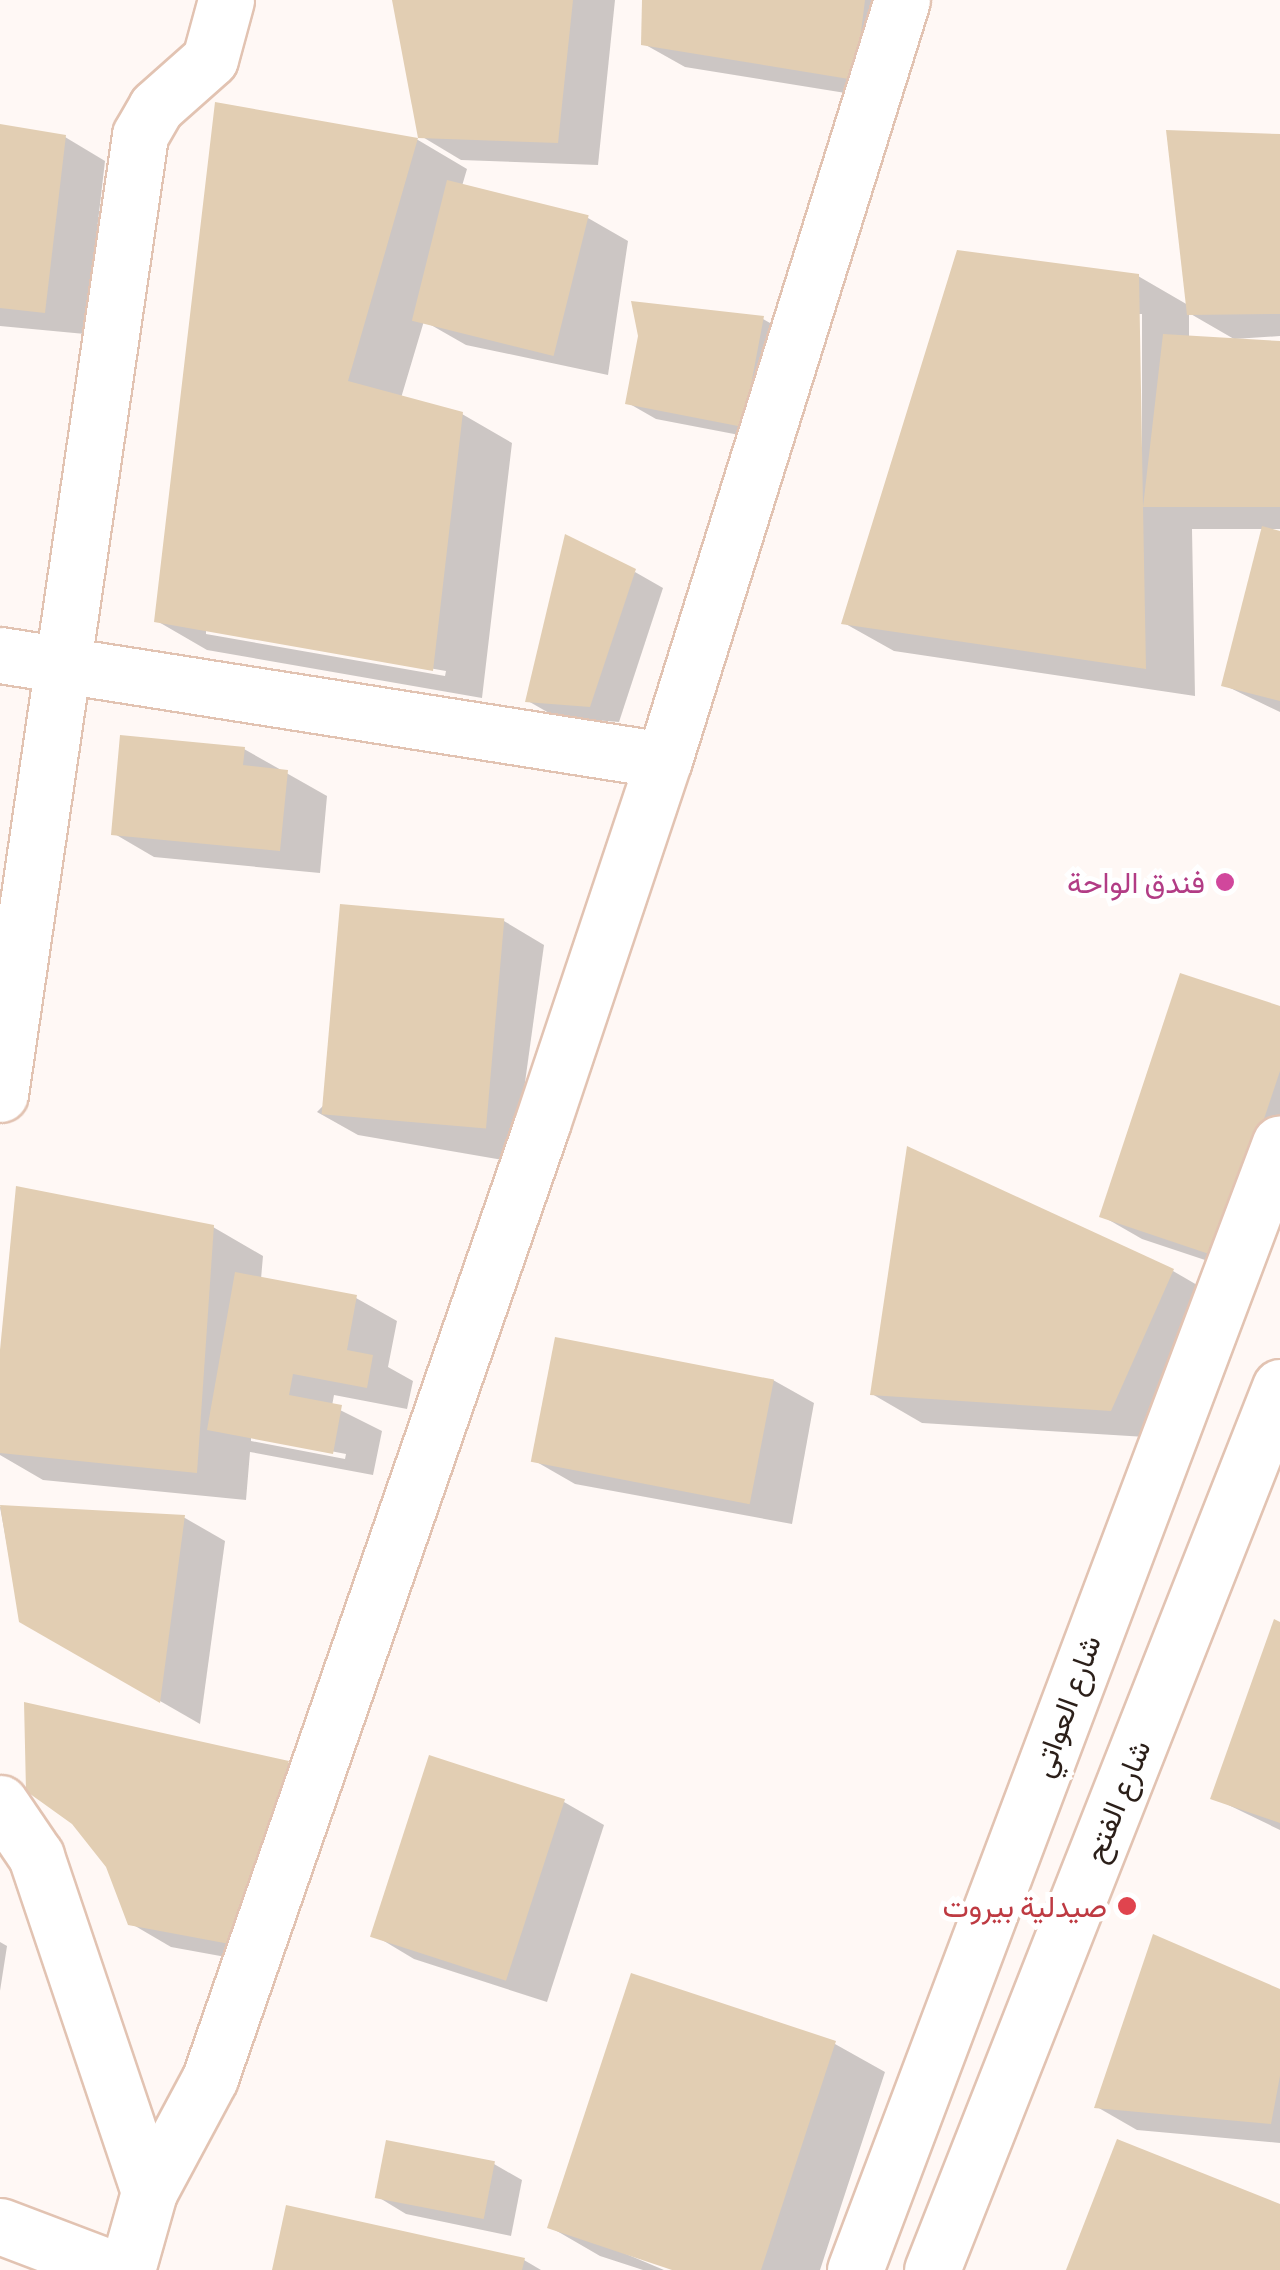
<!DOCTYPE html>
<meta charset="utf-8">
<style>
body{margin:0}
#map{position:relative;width:1280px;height:2270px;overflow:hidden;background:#fff8f5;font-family:Manrope,Vazirmatn,sans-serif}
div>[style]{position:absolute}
.shadow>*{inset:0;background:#0003}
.building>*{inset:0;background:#e2ceb3;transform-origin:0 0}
.roads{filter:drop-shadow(2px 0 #e2c3b2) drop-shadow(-2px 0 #e2c3b2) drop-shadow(0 2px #e2c3b2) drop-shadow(0 -2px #e2c3b2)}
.minor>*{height:55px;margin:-27.5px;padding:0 27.5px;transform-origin:27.5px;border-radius:27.5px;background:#fff}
.primary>*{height:55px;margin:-27.5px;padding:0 27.5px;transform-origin:27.5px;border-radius:27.5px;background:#fff}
.dots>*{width:28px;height:28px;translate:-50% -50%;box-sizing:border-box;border:5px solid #fff;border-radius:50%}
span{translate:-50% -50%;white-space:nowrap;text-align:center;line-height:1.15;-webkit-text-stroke:10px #fff;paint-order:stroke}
.hotel-label{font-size:30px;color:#b23c85}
.right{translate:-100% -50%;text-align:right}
.street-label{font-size:30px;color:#2b1f19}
.health-label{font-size:30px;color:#be3a42}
</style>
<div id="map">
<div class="shadow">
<i style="clip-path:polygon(394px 0,615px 0,598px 165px,461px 160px,421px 136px)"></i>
<i style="clip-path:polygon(644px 0,907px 0,895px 101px,685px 67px,644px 44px)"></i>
<i style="clip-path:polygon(evenodd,217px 105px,418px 140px,467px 169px,462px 186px,588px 218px,628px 241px,608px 375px,466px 345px,424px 321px,401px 398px,462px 414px,512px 443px,482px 698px,207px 650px,157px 621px,217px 105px,206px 629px,446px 671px,445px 676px,206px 634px,206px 629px)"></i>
<i style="clip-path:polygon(0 127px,65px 137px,105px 161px,85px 334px,0 326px)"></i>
<i style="clip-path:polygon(evenodd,1280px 136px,1280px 336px,1234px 339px,1189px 313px,1189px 338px,1280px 344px,1280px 529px,1270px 529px,1280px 533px,1280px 712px,1224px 685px,1263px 529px,1192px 529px,1195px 696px,894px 651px,844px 623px,1138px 276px,1188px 305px,1280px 136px,1137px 314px,1142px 314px,1142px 519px,1137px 314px)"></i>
<i style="clip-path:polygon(763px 319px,791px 335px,771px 441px,656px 419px,628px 403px)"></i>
<i style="clip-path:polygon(635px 572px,663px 588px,619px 722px,556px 717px,528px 701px)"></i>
<i style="clip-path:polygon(244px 749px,327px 796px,320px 873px,154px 857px,113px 833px)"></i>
<i style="clip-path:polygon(504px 921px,544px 945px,514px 1162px,358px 1135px,317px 1112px)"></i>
<i style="clip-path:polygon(1280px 1009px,1280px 1214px,1259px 1278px,1142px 1239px,1102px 1216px)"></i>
<i style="clip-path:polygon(evenodd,213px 1227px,263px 1256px,261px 1279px,356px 1298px,397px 1321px,388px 1367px,413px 1381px,407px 1409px,334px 1395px,332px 1406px,382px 1431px,373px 1475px,250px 1452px,246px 1500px,43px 1480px,0 1455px,0 1376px,213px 1227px,251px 1436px,346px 1454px,345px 1459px,251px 1441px,251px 1436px)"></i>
<i style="clip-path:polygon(1173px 1271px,1223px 1300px,1162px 1438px,922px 1423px,872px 1394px)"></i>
<i style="clip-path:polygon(773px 1380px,814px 1403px,792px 1524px,575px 1484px,535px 1461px)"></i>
<i style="clip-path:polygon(0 1507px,185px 1518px,225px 1541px,200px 1724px,21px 1621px)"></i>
<i style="clip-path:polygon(1280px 1624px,1280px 1830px,1214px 1798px)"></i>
<i style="clip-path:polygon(288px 1763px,328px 1786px,275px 1966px,171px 1947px,130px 1923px)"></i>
<i style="clip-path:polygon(564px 1802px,604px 1825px,547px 2002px,414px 1959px,374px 1935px)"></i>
<i style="clip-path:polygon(0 1942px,7px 1946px,0 1991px)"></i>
<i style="clip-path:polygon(633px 1976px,835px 2044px,885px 2072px,820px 2270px,680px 2270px,600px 2243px,664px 2270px,643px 2270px,600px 2256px,550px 2227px)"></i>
<i style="clip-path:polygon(1280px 1992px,1280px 2143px,1137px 2130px,1097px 2107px)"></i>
<i style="clip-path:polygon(494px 2164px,522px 2180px,511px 2236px,406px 2214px,378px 2197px)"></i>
<i style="clip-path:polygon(524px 2260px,541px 2270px,274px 2270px)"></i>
</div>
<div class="building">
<i style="clip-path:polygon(392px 0,573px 0,558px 143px,418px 138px)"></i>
<i style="clip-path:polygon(642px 0,865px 0,855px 80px,641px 45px)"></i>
<i style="clip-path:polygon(215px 102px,418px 138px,348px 381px,463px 412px,433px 671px,154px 622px)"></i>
<i style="clip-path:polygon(0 124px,66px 135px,45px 313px,0 308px)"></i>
<i style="clip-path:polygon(1166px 130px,1280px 134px,1280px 314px,1187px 315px)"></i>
<i style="left:447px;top:180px;width:146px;height:145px;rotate:14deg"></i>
<i style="clip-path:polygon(957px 250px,1139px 274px,1143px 507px,1163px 334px,1280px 341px,1280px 507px,1143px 507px,1146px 669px,841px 624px)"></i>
<i style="clip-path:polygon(631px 301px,764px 316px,743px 427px,625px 404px,638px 336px)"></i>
<i style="clip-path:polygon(1262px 526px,1280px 531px,1280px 701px,1221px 686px)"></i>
<i style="clip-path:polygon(565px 534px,636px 569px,590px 707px,525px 702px)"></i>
<i style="clip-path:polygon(120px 735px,245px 747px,243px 765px,288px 770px,280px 851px,111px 835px)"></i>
<i style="left:340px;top:904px;width:165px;height:211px;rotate:5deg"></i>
<i style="clip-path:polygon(1180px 973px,1280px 1006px,1280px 1071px,1218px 1257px,1099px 1217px)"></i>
<i style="clip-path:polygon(907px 1146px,1174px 1269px,1111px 1411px,870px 1395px)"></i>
<i style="clip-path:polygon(16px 1186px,214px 1225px,197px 1473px,0 1453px,0 1350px)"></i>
<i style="clip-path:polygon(235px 1272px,357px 1295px,347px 1350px,373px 1355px,367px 1388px,293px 1374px,289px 1395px,342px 1405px,333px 1454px,207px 1430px)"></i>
<i style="left:555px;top:1337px;width:223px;height:127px;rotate:11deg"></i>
<i style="clip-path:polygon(0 1505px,185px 1515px,160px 1703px,19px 1622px)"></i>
<i style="clip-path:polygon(1274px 1619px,1280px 1622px,1280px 1823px,1210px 1799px)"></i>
<i style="clip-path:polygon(24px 1702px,289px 1761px,235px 1945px,128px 1925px,106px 1867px,72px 1824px,26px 1791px)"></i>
<i style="left:429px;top:1755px;width:143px;height:191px;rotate:18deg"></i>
<i style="clip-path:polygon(1153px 1934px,1280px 1989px,1280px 2076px,1271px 2124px,1094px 2108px)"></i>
<i style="clip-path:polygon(631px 1973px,836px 2041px,761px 2270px,672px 2270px,547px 2228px)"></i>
<i style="clip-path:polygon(1117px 2139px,1280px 2204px,1280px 2270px,1066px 2270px)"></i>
<i style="left:386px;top:2140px;width:111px;height:59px;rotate:11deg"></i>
<i style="clip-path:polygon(286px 2205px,525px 2258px,522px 2270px,272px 2270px)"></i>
</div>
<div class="roads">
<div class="minor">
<i style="left:0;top:655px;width:672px;rotate:8.99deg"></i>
<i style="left:0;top:1094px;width:969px;rotate:-81.69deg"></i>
<i style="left:140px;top:135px;width:32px;rotate:-60deg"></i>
<i style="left:156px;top:107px;width:72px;rotate:-41.6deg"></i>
<i style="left:210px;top:59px;width:61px;rotate:-74.8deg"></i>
<i style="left:0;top:1803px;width:64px;rotate:55.8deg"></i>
<i style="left:36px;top:1856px;width:354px;rotate:71.4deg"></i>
<i style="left:0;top:2226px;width:124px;rotate:20.8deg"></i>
<i style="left:127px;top:2270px;width:81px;rotate:-74.2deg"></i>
<i style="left:149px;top:2192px;width:129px;rotate:-61.8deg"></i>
<i style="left:210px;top:2078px;width:1010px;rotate:-70.81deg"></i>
<i style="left:542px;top:1124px;width:384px;rotate:-71.5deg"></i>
<i style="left:664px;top:760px;width:796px;rotate:-72.61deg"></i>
</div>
<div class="primary">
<i style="left:855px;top:2270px;width:1204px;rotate:-69.34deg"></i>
<i style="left:932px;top:2270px;width:949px;rotate:-68.49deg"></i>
</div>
</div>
<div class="dots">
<i style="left:1225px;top:882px;background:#d1479c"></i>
<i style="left:1127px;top:1906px;background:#e0444e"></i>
</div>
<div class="hotel-label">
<span class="right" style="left:1205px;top:882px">فندق الواحة</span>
</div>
<div class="street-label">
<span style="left:1066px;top:1706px;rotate:-70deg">شارع العواتي</span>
<span style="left:1117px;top:1801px;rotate:-68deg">شارع الفتح</span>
</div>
<div class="health-label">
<span class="right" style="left:1107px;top:1906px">صيدلية بيروت</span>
</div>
</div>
